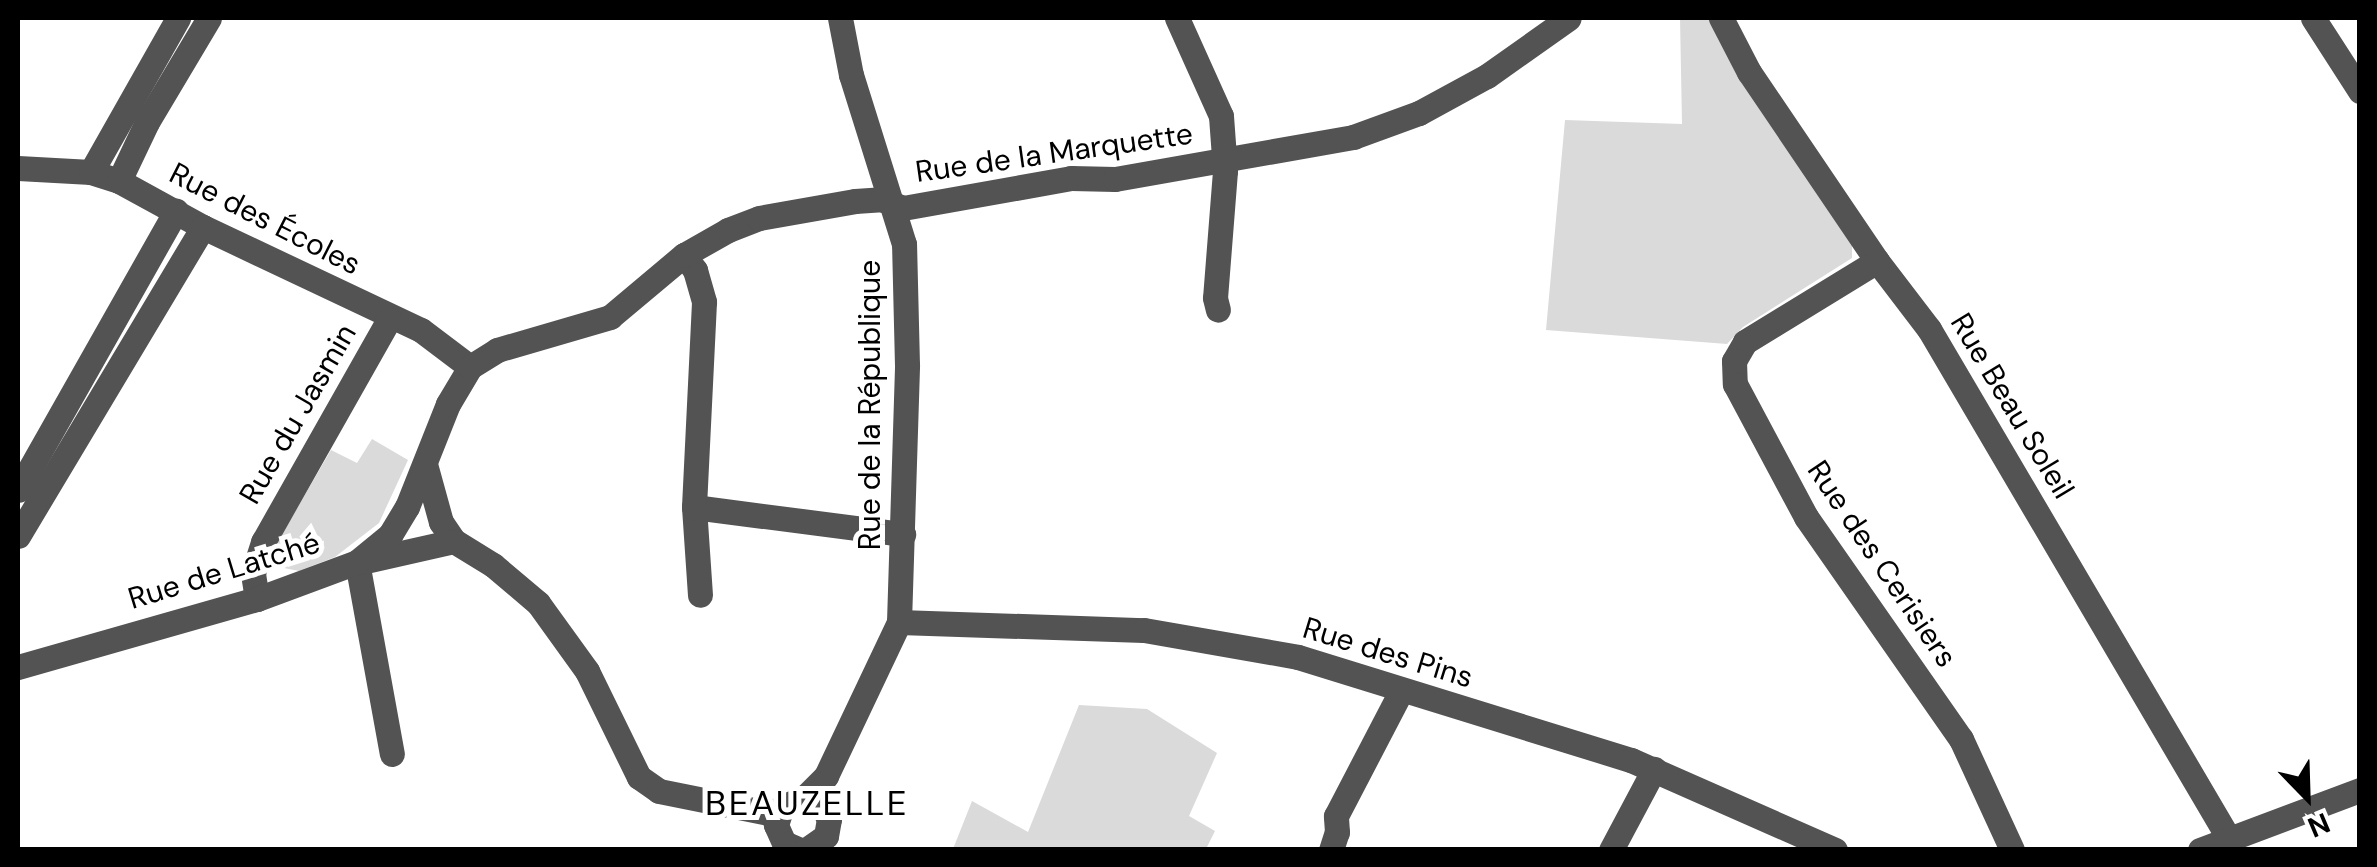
<!DOCTYPE html>
<meta charset="utf-8">
<style>
body{margin:0}
#map{position:relative;width:2377px;height:867px;overflow:hidden;background:#fff;font-family:"DM Sans",sans-serif}
div>[style]{position:absolute}
.green>*{inset:0;background:#dadada}
.minor>*{height:25px;margin:-12.5px;padding:0 12.5px;transform-origin:12.5px;border-radius:12.5px;background:#535353}
span{translate:-50% -50%;white-space:nowrap;text-align:center;line-height:1.15;-webkit-text-stroke:10px #fff;paint-order:stroke}
.street-label{font-size:30px;color:#000}
.quarter-label{font-size:35px;color:#000;letter-spacing:2.5px}
.frame{position:absolute;inset:0;border:20px solid #000;pointer-events:none}
.north{position:absolute;left:2257px;top:747px;width:100px;height:100px;-webkit-text-stroke:8px #fff;paint-order:stroke;rotate:157deg;font-size:28px;font-weight:700;line-height:40px;text-align:center;color:#000}
.north::after{content:'';display:block;margin:auto;width:35px;height:45px;background:#000;clip-path:polygon(50% 0,100% 100%,50% 72%,0 100%)}
</style>
<div id="map">
<div class="green">
<i style="clip-path:polygon(1680px 18px,1710px 18px,1852px 245px,1852px 258px,1743px 327px,1727px 344px,1546px 330px,1565px 120px,1682px 124px)"></i>
<i style="clip-path:polygon(372px 439px,408px 460px,379px 523px,335px 557px,299px 571px,284px 568px,277px 557px,278px 541px,331px 450px,357px 463px)"></i>
<i style="clip-path:polygon(1079px 705px,1147px 709px,1217px 753px,1189px 816px,1215px 831px,1206px 849px,953px 849px,972px 801px,1028px 832px)"></i>
</div>
<div class="minor">
<i style="left:1177px;top:18px;width:107px;rotate:65.8deg"></i>
<i style="left:1221px;top:116px;width:55px;rotate:85.8deg"></i>
<i style="left:1225px;top:171px;width:127px;rotate:94.5deg"></i>
<i style="left:1215px;top:298px;width:12px;rotate:76deg"></i>
<i style="left:1721px;top:18px;width:61px;rotate:62.6deg"></i>
<i style="left:1749px;top:72px;width:228px;rotate:55.9deg"></i>
<i style="left:1877px;top:261px;width:86px;rotate:52.6deg"></i>
<i style="left:1929px;top:329px;width:592px;rotate:59.53deg"></i>
<i style="left:2313px;top:18px;width:87px;rotate:57.2deg"></i>
<i style="left:18px;top:168px;width:73px;rotate:3.1deg"></i>
<i style="left:91px;top:172px;width:29px;rotate:18deg"></i>
<i style="left:119px;top:181px;width:96px;rotate:28.7deg"></i>
<i style="left:203px;top:227px;width:241px;rotate:25.3deg"></i>
<i style="left:421px;top:330px;width:61px;rotate:37.1deg"></i>
<i style="left:91px;top:172px;width:177px;rotate:-60.5deg"></i>
<i style="left:119px;top:181px;width:65px;rotate:-64.6deg"></i>
<i style="left:147px;top:122px;width:121px;rotate:-59.2deg"></i>
<i style="left:684px;top:255px;width:19px;rotate:54deg"></i>
<i style="left:695px;top:270px;width:33px;rotate:74deg"></i>
<i style="left:704px;top:302px;width:205px;rotate:92.8deg"></i>
<i style="left:694px;top:507px;width:88px;rotate:86.1deg"></i>
<i style="left:1877px;top:261px;width:155px;rotate:148.5deg"></i>
<i style="left:1745px;top:342px;width:22px;rotate:120deg"></i>
<i style="left:1734px;top:361px;width:23px;rotate:88deg"></i>
<i style="left:1735px;top:384px;width:151px;rotate:61.9deg"></i>
<i style="left:1806px;top:517px;width:271px;rotate:55.1deg"></i>
<i style="left:1961px;top:739px;width:122px;rotate:65.3deg"></i>
<i style="left:425px;top:464px;width:60px;rotate:74.6deg"></i>
<i style="left:441px;top:522px;width:23px;rotate:56deg"></i>
<i style="left:454px;top:541px;width:46px;rotate:31.6deg"></i>
<i style="left:493px;top:565px;width:59px;rotate:40.2deg"></i>
<i style="left:538px;top:603px;width:84px;rotate:54.2deg"></i>
<i style="left:587px;top:671px;width:118px;rotate:63.9deg"></i>
<i style="left:639px;top:777px;width:24px;rotate:35deg"></i>
<i style="left:659px;top:791px;width:121px;rotate:11.4deg"></i>
<i style="left:18px;top:490px;width:321px;rotate:-60.5deg"></i>
<i style="left:694px;top:507px;width:211px;rotate:7.4deg"></i>
<i style="left:18px;top:536px;width:360px;rotate:-59.1deg"></i>
<i style="left:357px;top:562px;width:195px;rotate:79.7deg"></i>
<i style="left:361px;top:562px;width:95px;rotate:-12.7deg"></i>
<i style="left:257px;top:599px;width:26px;rotate:-99deg"></i>
<i style="left:253px;top:573px;width:33px;rotate:-72deg"></i>
<i style="left:263px;top:542px;width:256px;rotate:-60.5deg"></i>
<i style="left:899px;top:622px;width:245px;rotate:1.9deg"></i>
<i style="left:1144px;top:630px;width:156px;rotate:9.9deg"></i>
<i style="left:1298px;top:657px;width:349px;rotate:17.2deg"></i>
<i style="left:1631px;top:760px;width:223px;rotate:23.8deg"></i>
<i style="left:18px;top:667px;width:248px;rotate:-15.9deg"></i>
<i style="left:257px;top:599px;width:107px;rotate:-20.3deg"></i>
<i style="left:357px;top:562px;width:43px;rotate:-39.3deg"></i>
<i style="left:390px;top:535px;width:33px;rotate:-59deg"></i>
<i style="left:407px;top:507px;width:111px;rotate:-68.3deg"></i>
<i style="left:448px;top:404px;width:43px;rotate:-59.3deg"></i>
<i style="left:470px;top:367px;width:32px;rotate:-32deg"></i>
<i style="left:497px;top:350px;width:118px;rotate:-16.3deg"></i>
<i style="left:610px;top:317px;width:97px;rotate:-40deg"></i>
<i style="left:684px;top:255px;width:51px;rotate:-29.6deg"></i>
<i style="left:728px;top:230px;width:33px;rotate:-21deg"></i>
<i style="left:759px;top:218px;width:97px;rotate:-10deg"></i>
<i style="left:855px;top:201px;width:26px;rotate:-4deg"></i>
<i style="left:881px;top:199px;width:24px;rotate:22deg"></i>
<i style="left:903px;top:208px;width:171px;rotate:-10.1deg"></i>
<i style="left:1071px;top:178px;width:44px;rotate:1.3deg"></i>
<i style="left:1115px;top:179px;width:242px;rotate:-10deg"></i>
<i style="left:1353px;top:137px;width:70px;rotate:-20deg"></i>
<i style="left:1419px;top:113px;width:77px;rotate:-28.6deg"></i>
<i style="left:1487px;top:76px;width:100px;rotate:-35.3deg"></i>
<i style="left:805px;top:797px;width:30px;rotate:-45deg"></i>
<i style="left:826px;top:776px;width:170px;rotate:-64.6deg"></i>
<i style="left:899px;top:622px;width:257px;rotate:-88.2deg"></i>
<i style="left:907px;top:365px;width:121px;rotate:-91.4deg"></i>
<i style="left:904px;top:244px;width:177px;rotate:-107.4deg"></i>
<i style="left:851px;top:75px;width:58px;rotate:-100.9deg"></i>
<i style="left:800px;top:850px;width:17px;rotate:-156deg"></i>
<i style="left:784px;top:843px;width:20px;rotate:-114deg"></i>
<i style="left:776px;top:825px;width:19px;rotate:-72deg"></i>
<i style="left:782px;top:807px;width:25px;rotate:-23deg"></i>
<i style="left:805px;top:797px;width:17px;rotate:24deg"></i>
<i style="left:821px;top:804px;width:17px;rotate:62deg"></i>
<i style="left:829px;top:819px;width:17px;rotate:100deg"></i>
<i style="left:826px;top:836px;width:24px;rotate:145deg"></i>
<i style="left:1331px;top:850px;width:19px;rotate:-72deg"></i>
<i style="left:1337px;top:832px;width:16px;rotate:-94deg"></i>
<i style="left:1336px;top:816px;width:141px;rotate:-62.5deg"></i>
<i style="left:1611px;top:850px;width:92px;rotate:-62deg"></i>
<i style="left:2200px;top:850px;width:171px;rotate:-20.6deg"></i>
</div>
<div class="street-label">
<span style="left:1054px;top:153px;rotate:-8deg">Rue de la Marquette</span>
<span style="left:265px;top:219px;rotate:27deg">Rue des Écoles</span>
<span style="left:870px;top:405px;rotate:-90deg">Rue de la République</span>
<span style="left:2012px;top:406px;rotate:59deg">Rue Beau Soleil</span>
<span style="left:298px;top:414px;rotate:-60deg">Rue du Jasmin</span>
<span style="left:1882px;top:564px;rotate:56deg">Rue des Cerisiers</span>
<span style="left:224px;top:571px;rotate:-17deg">Rue de Latché</span>
<span style="left:1388px;top:653px;rotate:17deg">Rue des Pins</span>
</div>
<div class="quarter-label">
<span style="left:807px;top:803px">BEAUZELLE</span>
</div>
<div class="frame"></div>
<div class="north">N</div>
</div>
